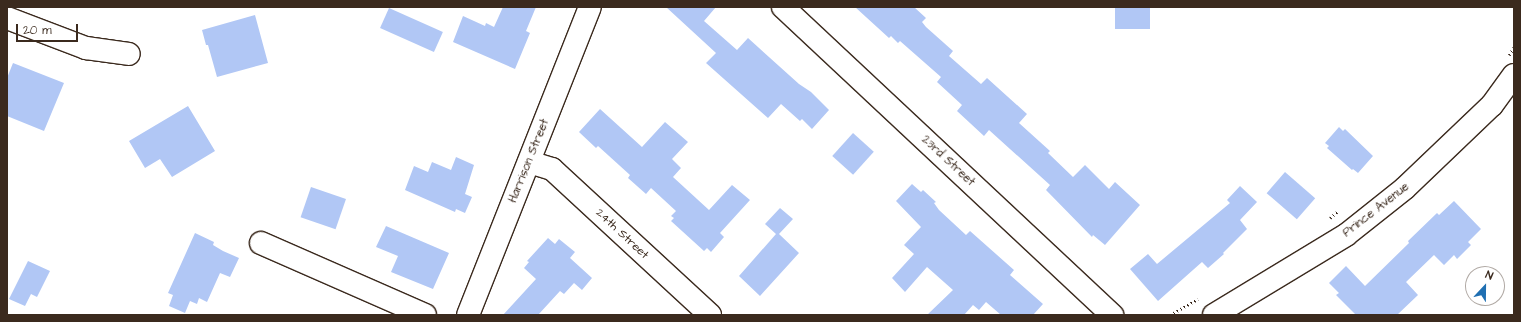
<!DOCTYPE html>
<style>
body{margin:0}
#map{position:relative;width:1521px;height:322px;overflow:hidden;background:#fff;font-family:"Architects Daughter",sans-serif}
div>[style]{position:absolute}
.building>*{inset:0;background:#b1c7f5;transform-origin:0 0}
.path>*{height:2.5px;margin-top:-1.25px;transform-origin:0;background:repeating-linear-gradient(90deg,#3b2a1e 0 1px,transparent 0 4px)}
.roads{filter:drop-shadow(1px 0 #3b2a1e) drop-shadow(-1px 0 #3b2a1e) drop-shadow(0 1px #3b2a1e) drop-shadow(0 -1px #3b2a1e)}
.minor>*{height:22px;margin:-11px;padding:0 11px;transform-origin:11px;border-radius:11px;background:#fff}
span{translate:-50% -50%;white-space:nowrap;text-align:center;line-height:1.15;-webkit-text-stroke:3.5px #fff;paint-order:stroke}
.street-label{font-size:12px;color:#3b2a1e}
.frame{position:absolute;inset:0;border:8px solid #3b2a1e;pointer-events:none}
.north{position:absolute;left:1465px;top:266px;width:40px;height:40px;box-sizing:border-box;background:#fff;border:1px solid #b1aaa5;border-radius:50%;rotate:22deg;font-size:11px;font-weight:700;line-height:16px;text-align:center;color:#3b2a1e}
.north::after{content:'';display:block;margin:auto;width:14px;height:18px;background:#1f6fb2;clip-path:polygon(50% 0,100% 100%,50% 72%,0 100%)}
.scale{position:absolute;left:16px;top:24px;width:62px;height:18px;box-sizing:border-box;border:2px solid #3b2a1e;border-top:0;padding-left:5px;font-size:12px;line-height:14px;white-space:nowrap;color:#3b2a1e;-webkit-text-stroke:3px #fff;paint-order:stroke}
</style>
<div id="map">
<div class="building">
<i style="clip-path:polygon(503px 7px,536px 7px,526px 31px,530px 33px,515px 69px,453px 42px,463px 16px,485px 26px,486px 23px,494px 27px)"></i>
<i style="clip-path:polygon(666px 7px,716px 7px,704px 21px,737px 50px,748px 38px,799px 84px,811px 92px,829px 110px,812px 129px,802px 119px,800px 121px,781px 104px,768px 118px,706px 63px,716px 53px)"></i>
<i style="clip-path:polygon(855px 7px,914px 7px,926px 18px,922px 22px,926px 27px,953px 51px,949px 56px,981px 84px,987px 78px,1027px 114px,1019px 123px,1050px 151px,1048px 153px,1073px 177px,1085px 165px,1109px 189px,1115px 182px,1140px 205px,1105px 245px,1093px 235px,1092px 237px,1046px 190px,1050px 185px,989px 130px,984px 136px,957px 111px,962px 105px,937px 82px,941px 77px,900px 41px,898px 43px,891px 36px,889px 38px)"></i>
<i style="left:1115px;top:7px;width:35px;height:22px"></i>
<i style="left:389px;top:8px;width:59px;height:22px;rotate:24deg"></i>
<i style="clip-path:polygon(255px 15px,268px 63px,217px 77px,208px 45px,206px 45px,202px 30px)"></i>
<i style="clip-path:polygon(13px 63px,64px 83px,44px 131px,7px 116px,7px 78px)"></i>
<i style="clip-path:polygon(188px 106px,215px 151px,172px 177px,160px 159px,145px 168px,129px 141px)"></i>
<i style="clip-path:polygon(600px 109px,642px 147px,665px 122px,688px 142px,672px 159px,681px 168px,673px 177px,709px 210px,732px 185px,750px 200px,720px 233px,724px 237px,711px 252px,707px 248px,704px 251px,671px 221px,674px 218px,671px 216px,676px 211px,651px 188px,646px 194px,628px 178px,630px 175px,598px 146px,596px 148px,579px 132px)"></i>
<i style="clip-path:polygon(1339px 127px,1343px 131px,1345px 129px,1373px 156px,1358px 173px,1353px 169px,1352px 170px,1327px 148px,1329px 146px,1325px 143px)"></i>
<i style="left:853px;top:133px;width:28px;height:31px;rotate:42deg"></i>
<i style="clip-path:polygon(456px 157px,474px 165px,465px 194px,472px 197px,465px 213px,456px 209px,455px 212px,405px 190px,414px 166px,428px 172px,432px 162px,451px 170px)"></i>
<i style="left:1285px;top:172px;width:40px;height:28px;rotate:41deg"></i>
<i style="clip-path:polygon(912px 184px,921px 192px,923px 190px,936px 202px,934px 203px,939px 210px,966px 235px,970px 231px,1014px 270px,1010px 275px,1043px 304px,1033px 315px,1001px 315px,986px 302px,979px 310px,973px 305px,964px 315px,927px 315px,953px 290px,927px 267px,905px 292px,892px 278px,914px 254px,904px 245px,921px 227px,896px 201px)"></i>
<i style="clip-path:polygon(1240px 186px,1257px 202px,1240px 220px,1247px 229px,1223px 253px,1224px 254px,1208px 268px,1202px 262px,1158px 301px,1130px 269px,1148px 254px,1157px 264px,1230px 203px,1227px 200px)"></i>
<i style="left:311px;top:187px;width:37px;height:32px;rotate:19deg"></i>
<i style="clip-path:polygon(1454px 201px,1481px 229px,1468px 242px,1471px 245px,1457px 259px,1454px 255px,1444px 265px,1434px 255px,1406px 282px,1418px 295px,1397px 315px,1356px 315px,1336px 295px,1339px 293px,1329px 283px,1346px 266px,1365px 286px,1409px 243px,1408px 241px,1437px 213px,1439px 215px)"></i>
<i style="clip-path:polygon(780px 208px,793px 219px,779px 234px,799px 253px,760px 296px,739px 276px,776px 234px,765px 224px)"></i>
<i style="clip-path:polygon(386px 226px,449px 253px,433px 289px,391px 272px,398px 256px,376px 247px)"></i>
<i style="clip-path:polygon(195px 233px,214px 242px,213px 245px,223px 251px,239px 258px,230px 277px,220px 273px,207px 302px,199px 298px,197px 304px,190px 301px,185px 313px,169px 306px,173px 295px,168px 293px)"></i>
<i style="clip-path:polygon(548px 238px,555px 244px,559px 239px,575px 252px,570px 258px,592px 278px,582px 290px,574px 283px,564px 294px,560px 291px,538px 315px,503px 315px,536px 279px,524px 268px,529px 262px,527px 261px)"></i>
<i style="clip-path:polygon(28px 261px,50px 271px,37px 297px,31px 294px,25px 306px,9px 299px)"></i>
</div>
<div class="path">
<i style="left:1509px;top:55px;width:9px;rotate:-58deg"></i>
<i style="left:1330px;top:218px;width:11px;rotate:-41deg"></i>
<i style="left:1170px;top:315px;width:32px;rotate:-30deg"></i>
</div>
<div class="roads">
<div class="minor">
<i style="left:783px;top:7px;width:451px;rotate:43.1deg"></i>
<i style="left:7px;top:18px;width:85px;rotate:20.8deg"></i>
<i style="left:86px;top:48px;width:43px;rotate:7.9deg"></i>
<i style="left:529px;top:162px;width:24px;rotate:17deg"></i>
<i style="left:552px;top:169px;width:215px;rotate:42.7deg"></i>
<i style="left:261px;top:243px;width:179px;rotate:23.7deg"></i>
<i style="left:468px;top:315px;width:331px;rotate:-68.4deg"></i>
<i style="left:1214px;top:315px;width:154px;rotate:-31.2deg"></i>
<i style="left:1346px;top:235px;width:75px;rotate:-38.5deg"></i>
<i style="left:1405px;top:188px;width:120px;rotate:-43.7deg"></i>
<i style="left:1492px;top:105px;width:37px;rotate:-54deg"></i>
</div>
</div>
<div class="street-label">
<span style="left:529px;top:161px;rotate:-68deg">Harrison Street</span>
<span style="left:948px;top:161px;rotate:43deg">23rd Street</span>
<span style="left:1376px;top:210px;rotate:-38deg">Prince Avenue</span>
<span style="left:622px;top:234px;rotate:43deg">24th Street</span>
</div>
<div class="frame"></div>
<div class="north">N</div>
<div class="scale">20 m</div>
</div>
